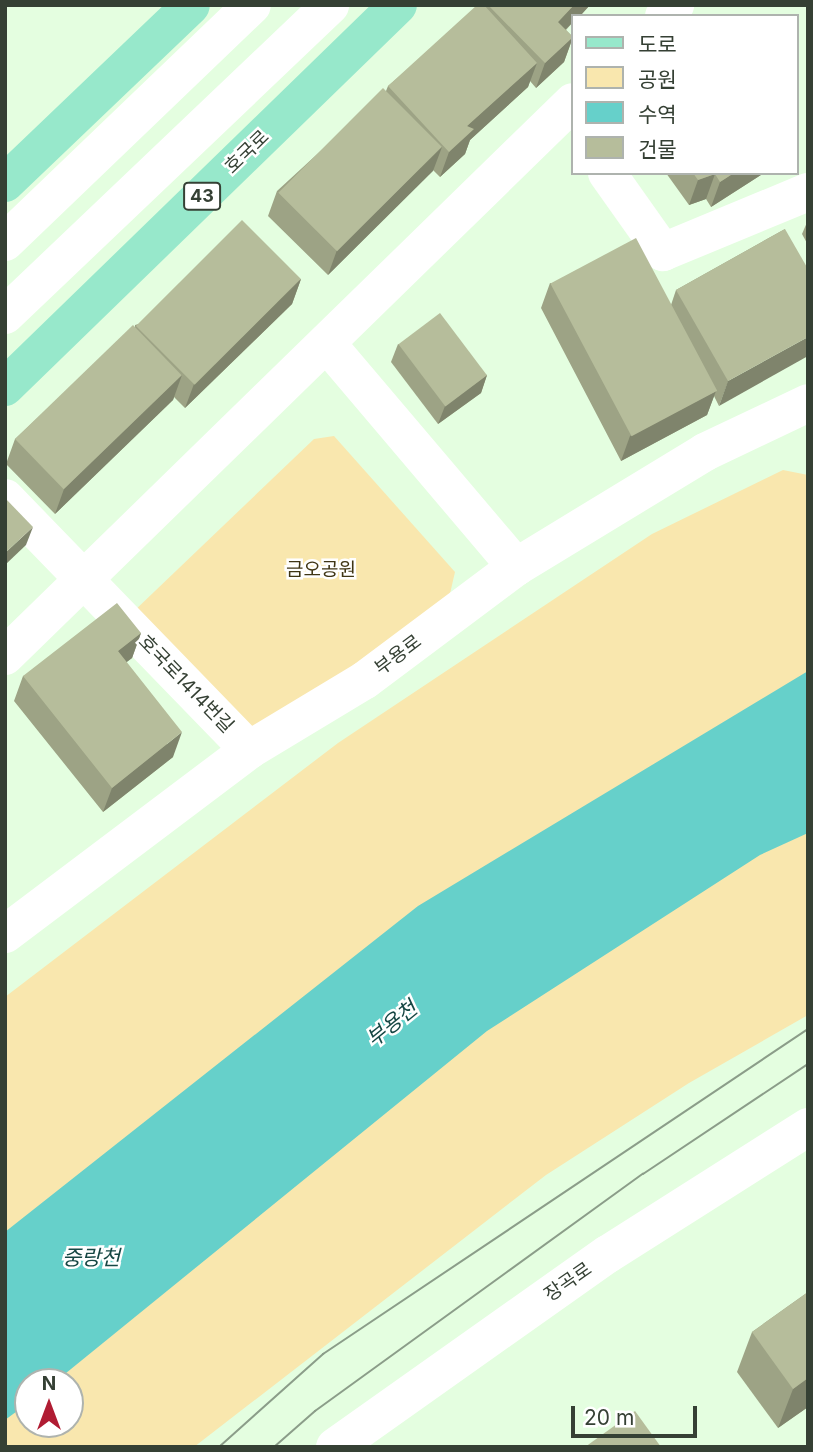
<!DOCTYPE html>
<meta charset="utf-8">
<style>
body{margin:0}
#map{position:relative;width:813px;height:1452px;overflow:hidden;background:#e4fee0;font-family:Inter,"Noto Sans KR",sans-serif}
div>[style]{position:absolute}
.green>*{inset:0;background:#f9e7ae}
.water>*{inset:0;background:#66d0ca}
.minor>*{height:38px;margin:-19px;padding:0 19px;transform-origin:19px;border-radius:19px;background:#fff}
.tertiary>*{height:38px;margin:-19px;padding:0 19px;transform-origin:19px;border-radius:19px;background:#fff}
.primary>*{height:38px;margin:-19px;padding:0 19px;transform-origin:19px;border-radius:19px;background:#97e8cb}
.tram>*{height:2px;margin:-1px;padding:0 1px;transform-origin:1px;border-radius:1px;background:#8b9d89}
.wall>*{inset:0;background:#9da385}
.shaded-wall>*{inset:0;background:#7f846c}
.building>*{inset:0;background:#b6bd9b;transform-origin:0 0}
span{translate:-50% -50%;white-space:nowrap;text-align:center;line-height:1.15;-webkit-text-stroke:5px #fff;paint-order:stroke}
.shield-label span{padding:2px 5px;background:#fff;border:2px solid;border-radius:5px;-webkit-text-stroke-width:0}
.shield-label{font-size:18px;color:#354034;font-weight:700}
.street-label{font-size:19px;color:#354034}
.park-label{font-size:19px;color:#3f3514}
.water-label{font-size:21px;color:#164744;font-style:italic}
.frame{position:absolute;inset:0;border:7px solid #354034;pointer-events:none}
.legend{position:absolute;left:571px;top:14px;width:228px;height:161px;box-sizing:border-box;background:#fff;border:2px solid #aeb3ae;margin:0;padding:9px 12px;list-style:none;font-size:21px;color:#354034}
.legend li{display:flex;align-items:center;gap:14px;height:35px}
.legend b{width:35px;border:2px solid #aeb3ae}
.north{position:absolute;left:14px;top:1368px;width:70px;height:70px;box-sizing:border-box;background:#fff;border:2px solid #aeb3ae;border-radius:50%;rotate:0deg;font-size:19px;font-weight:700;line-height:28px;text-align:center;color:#354034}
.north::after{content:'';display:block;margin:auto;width:24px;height:32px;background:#b01c33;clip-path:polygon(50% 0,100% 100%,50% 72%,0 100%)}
.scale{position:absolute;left:571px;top:1406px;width:126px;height:32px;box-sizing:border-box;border:4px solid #354034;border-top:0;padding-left:9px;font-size:21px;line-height:24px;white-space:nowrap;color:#354034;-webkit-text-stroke:5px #fff;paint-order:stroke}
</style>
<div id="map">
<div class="green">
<i style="clip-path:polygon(334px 436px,455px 572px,449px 598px,252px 742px,132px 613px,314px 439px)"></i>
<i style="clip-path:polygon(evenodd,783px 470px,808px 475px,808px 1015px,689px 1083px,546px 1175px,194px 1447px,5px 1447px,5px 997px,338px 743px,652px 534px,783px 470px,28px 1382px,70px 1382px,70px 1424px,28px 1424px,28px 1382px)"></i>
</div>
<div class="water">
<i style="clip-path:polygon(808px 671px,808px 833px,760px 855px,487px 1031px,55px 1382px,28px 1382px,28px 1403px,5px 1420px,5px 1232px,418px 906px)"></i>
</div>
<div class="minor">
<i style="left:664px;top:16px;width:16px;rotate:-45deg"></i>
<i style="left:607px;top:173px;width:97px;rotate:54.7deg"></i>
<i style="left:663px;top:252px;width:157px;rotate:-22.5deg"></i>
<i style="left:328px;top:345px;width:291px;rotate:49.7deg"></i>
<i style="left:5px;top:498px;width:351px;rotate:45.9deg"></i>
<i style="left:5px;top:656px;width:793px;rotate:-44.29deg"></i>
<i style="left:5px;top:934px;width:306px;rotate:-37deg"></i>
<i style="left:249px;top:750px;width:135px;rotate:-31.1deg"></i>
<i style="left:365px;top:680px;width:189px;rotate:-36.8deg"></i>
<i style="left:516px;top:567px;width:221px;rotate:-31.3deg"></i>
<i style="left:705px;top:452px;width:114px;rotate:-25.4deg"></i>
<i style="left:335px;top:1447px;width:334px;rotate:-35.3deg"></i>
<i style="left:608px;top:1254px;width:237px;rotate:-32.4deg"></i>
</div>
<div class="tertiary">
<i style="left:5px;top:242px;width:342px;rotate:-43.8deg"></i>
<i style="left:5px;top:315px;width:449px;rotate:-43.6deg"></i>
</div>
<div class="primary">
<i style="left:5px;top:183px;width:257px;rotate:-43.7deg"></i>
<i style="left:5px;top:387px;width:548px;rotate:-44.19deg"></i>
</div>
<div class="tram">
<i style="left:219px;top:1447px;width:140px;rotate:-41.8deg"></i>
<i style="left:323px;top:1354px;width:584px;rotate:-33.83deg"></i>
<i style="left:274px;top:1447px;width:55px;rotate:-41.3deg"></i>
<i style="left:315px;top:1411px;width:405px;rotate:-35.9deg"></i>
<i style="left:643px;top:1174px;width:198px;rotate:-33.7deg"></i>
</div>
<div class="wall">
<i style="clip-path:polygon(484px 5px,590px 5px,580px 16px,573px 16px,573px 22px,566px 30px,573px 37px,564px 62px,536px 88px,530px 81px,528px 87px,470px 140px,465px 154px,440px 177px,433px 170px,328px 275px,268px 216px,277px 191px,386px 91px,388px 86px)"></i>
<i style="clip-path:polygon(666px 173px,764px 173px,711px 207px,706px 199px,689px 205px)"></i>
<i style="clip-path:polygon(808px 220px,808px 245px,802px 234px)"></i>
<i style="clip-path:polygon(785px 229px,719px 406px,714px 396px,707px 415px,621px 461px,541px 308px,550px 283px,671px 305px,676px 290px)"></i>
<i style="clip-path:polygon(301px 279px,292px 304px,185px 408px,174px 397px,173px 400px,55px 514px,6px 464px,15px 439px,135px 327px,135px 325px)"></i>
<i style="clip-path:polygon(398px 344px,487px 375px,481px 393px,438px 424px,391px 362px)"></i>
<i style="clip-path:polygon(141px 633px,132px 658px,126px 662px,173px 757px,103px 812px,14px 701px,23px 676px)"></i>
<i style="clip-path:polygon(808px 1292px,808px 1407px,778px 1428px,737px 1372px,752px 1332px)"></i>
</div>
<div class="shaded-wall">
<i style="clip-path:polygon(574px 5px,590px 5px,580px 16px,573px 16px,573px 22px,549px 46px,558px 22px)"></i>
<i style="clip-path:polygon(573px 37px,564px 62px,536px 88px,545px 63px)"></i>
<i style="clip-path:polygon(537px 63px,528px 87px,470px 140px,465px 154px,440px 177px,449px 152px,467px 126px)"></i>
<i style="clip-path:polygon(442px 147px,433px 171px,328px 275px,337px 250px)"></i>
<i style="clip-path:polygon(734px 173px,764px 173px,711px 207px,720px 182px)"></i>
<i style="clip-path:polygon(715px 174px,706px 199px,689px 205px,698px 180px)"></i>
<i style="clip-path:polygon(301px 279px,292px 304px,185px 408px,194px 384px)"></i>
<i style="clip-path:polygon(808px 337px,808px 356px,719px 406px,728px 381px)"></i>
<i style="clip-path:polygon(182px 375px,173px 400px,55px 514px,64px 489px)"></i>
<i style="clip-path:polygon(487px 375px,481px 393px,438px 424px,445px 406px)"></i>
<i style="clip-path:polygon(716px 391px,707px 415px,621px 461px,630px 436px)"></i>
<i style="clip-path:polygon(33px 527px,26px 545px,5px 565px,5px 553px)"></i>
<i style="clip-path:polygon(141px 633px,132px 658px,109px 676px,118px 651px)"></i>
<i style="clip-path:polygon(182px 732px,173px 757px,103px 812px,112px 788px)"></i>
<i style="clip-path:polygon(808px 1378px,808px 1407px,778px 1428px,793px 1389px)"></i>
</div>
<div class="building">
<i style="clip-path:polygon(477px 5px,484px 5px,537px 63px,467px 126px,474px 129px,449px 152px,388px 86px)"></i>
<i style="clip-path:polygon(488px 5px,574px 5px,558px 22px,573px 37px,545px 63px)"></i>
<i style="left:383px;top:88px;width:83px;height:148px;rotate:45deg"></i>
<i style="clip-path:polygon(693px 173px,734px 173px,720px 182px,715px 174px,698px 180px)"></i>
<i style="left:242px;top:220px;width:83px;height:150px;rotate:45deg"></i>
<i style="clip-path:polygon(785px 229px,808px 269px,808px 337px,728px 381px,676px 290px)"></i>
<i style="left:636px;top:238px;width:173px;height:97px;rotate:62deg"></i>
<i style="left:440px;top:313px;width:78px;height:52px;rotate:53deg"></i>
<i style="left:133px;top:325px;width:70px;height:164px;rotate:46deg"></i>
<i style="clip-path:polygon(5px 498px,33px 527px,5px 553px)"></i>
<i style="clip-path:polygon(117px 603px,141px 633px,118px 651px,182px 732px,112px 788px,23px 676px)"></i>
<i style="clip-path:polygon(808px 1292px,808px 1378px,793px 1389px,752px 1332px)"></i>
<i style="clip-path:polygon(635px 1411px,661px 1447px,585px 1447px)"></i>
</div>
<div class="shield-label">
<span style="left:202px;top:196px">43</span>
</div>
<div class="street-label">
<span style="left:247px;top:152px;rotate:-44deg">호국로</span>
<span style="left:398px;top:655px;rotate:-37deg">부용로</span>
<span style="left:186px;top:684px;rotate:46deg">호국로1414번길</span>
<span style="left:568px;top:1282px;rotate:-35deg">장곡로</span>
</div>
<div class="park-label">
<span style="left:321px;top:570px">금오공원</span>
</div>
<div class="water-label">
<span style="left:392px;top:1024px;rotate:-39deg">부용천</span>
<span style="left:91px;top:1258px">중랑천</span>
</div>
<div class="frame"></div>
<ul class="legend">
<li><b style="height:9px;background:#97e8cb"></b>도로</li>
<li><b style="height:19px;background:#f9e7ae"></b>공원</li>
<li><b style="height:19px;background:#66d0ca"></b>수역</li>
<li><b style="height:19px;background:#b6bd9b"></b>건물</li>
</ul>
<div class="north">N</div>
<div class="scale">20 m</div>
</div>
